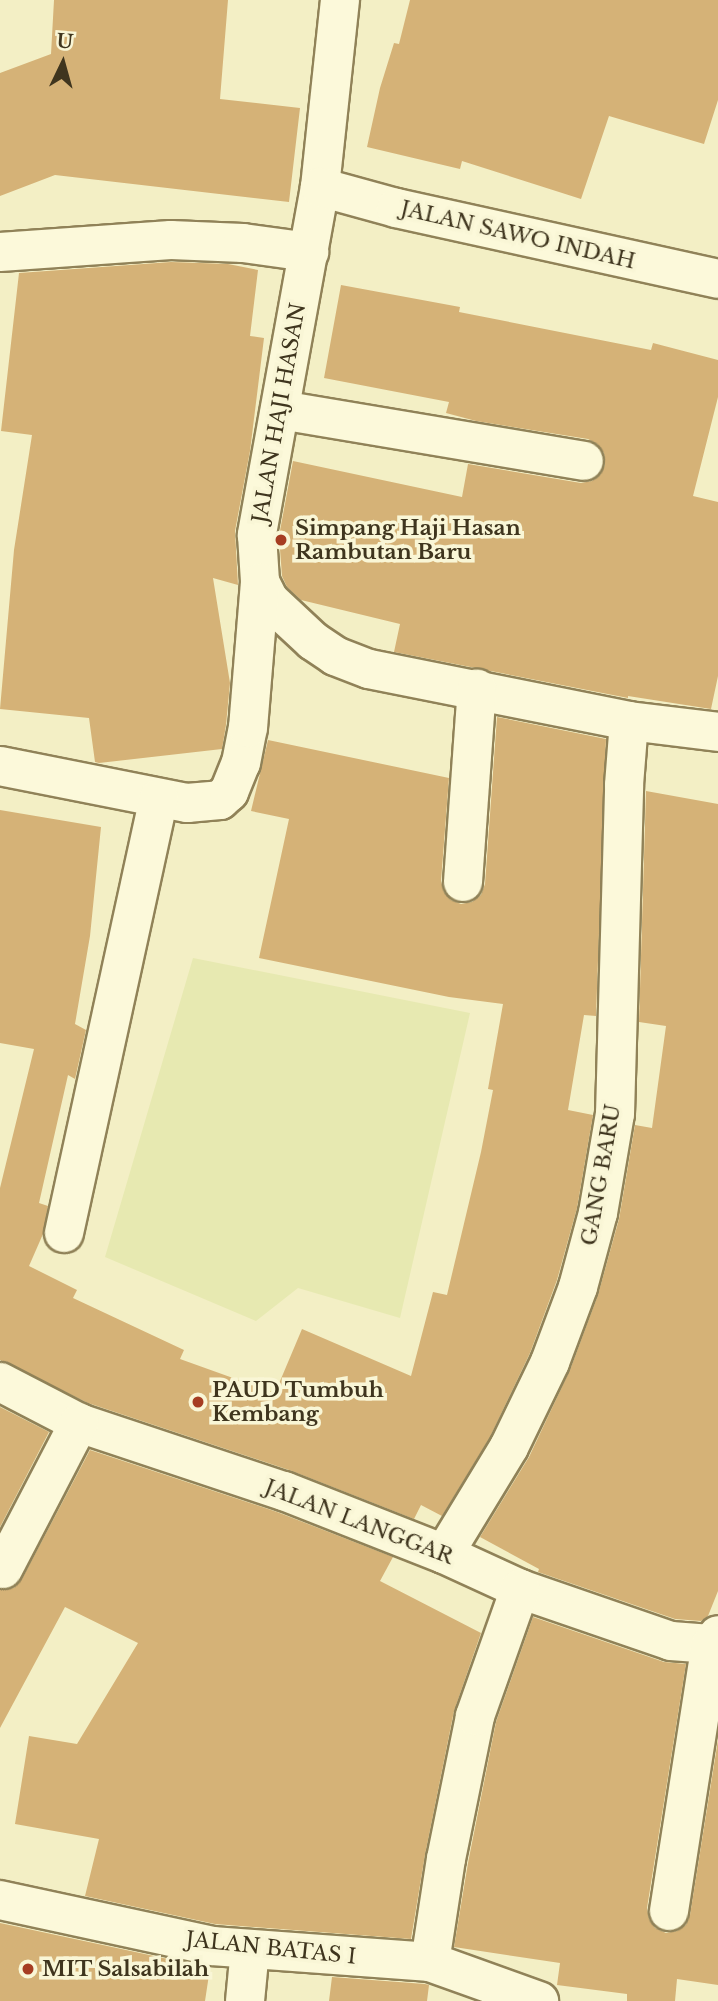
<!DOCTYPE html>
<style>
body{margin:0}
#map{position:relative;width:718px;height:2001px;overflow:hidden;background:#f3efc5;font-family:"Libre Baskerville",serif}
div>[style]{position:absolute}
.farmland>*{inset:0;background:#e7e9b1}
.building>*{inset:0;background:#d5b277}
.roads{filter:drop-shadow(2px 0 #908258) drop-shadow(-2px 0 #908258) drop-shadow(0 2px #908258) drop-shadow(0 -2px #908258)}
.minor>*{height:38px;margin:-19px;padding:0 19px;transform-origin:19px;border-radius:19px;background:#fcf9da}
.dots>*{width:19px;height:19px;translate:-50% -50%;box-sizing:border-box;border:4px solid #f9f6d6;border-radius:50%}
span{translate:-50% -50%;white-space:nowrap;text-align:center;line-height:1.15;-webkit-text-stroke:7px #f9f6d6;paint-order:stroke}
.street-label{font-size:21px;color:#3f351e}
.poi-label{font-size:21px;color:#3f351e;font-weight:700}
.left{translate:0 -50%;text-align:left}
.north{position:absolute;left:28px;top:28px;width:70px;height:70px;-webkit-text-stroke:5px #f9f6d6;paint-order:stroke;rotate:5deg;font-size:19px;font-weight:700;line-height:28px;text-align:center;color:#3f351e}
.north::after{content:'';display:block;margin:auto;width:24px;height:32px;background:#3f351e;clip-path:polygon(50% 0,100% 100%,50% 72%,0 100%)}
</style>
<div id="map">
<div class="farmland">
<i style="clip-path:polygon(193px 958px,470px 1013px,400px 1318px,298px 1288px,256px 1321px,105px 1257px)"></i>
</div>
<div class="building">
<i style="clip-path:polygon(54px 0,228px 0,220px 99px,300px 108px,289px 202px,55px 175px,0 196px,0 73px,51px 54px)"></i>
<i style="clip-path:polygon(410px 0,718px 0,718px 100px,704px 144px,609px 116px,581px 199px,462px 161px,460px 169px,367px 147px,380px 88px,394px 43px,399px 44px)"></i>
<i style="clip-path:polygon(171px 262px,228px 264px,258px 270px,250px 336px,264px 338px,250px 451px,235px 531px,238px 585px,213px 578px,230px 683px,226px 725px,222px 749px,99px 763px,95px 762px,89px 718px,0 709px,14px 550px,32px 435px,1px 431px,19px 273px)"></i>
<i style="clip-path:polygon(341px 285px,460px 307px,459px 312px,651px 350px,653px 343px,718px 360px,718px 397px,693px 496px,718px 502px,718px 676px,711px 709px,628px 696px,628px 698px,394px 652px,400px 624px,301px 600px,287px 587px,282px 576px,279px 536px,293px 461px,462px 497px,468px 464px,581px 483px,592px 481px,600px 475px,605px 465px,604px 453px,597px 444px,588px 439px,476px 421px,446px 413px,449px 402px,324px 378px)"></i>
<i style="clip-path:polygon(497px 717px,606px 739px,596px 1016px,584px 1015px,568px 1110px,593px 1115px,577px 1208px,557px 1280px,530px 1353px,490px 1437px,442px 1516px,421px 1505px,414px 1519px,292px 1471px,88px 1403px,0 1360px,0 1188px,34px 1049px,0 1043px,0 810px,101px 827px,90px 936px,75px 1024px,86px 1030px,75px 1079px,68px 1075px,39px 1203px,48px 1206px,43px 1234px,29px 1266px,77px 1290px,73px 1298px,184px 1350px,180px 1359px,275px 1393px,302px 1329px,411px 1376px,433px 1292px,447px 1295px,481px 1152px,493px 1090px,488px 1089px,503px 1004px,449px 997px,259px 958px,289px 819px,251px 811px,268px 740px,449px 778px,441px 881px,444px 892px,451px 900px,461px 904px,472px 902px,481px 895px,485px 884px)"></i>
<i style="clip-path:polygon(646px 791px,718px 804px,718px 1591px,708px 1616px,701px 1621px,675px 1619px,538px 1572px,539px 1569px,480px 1537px,529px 1457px,570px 1370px,598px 1295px,619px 1219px,635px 1125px,652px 1128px,666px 1026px,639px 1022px)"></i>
<i style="clip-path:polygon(0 1407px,49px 1432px,0 1527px)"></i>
<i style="clip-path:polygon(90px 1450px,277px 1512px,393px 1557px,380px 1581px,481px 1633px,454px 1711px,425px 1855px,411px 1939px,215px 1924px,85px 1896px,99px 1839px,15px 1824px,29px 1736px,77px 1744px,138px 1643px,65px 1607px,0 1728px,0 1590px,14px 1588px,22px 1579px)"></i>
<i style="clip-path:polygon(533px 1617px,664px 1662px,686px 1664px,647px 1908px,649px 1919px,655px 1928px,666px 1933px,677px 1931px,686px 1925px,690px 1915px,718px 1740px,718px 1985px,677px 1979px,675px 2001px,627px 2001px,627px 1994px,557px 1985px,560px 1963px,454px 1947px,468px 1863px,496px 1722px)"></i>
<i style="clip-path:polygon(0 1923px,210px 1968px,205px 2001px,0 2001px)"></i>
<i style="clip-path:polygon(332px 1977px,425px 1984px,429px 1985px,427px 2001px,329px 2001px)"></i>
</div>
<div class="roads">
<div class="minor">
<i style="left:340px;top:0;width:188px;rotate:96.1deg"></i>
<i style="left:320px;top:187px;width:354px;rotate:100.3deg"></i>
<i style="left:257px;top:535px;width:47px;rotate:86.3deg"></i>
<i style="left:260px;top:582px;width:20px;rotate:63deg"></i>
<i style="left:269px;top:600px;width:60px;rotate:43deg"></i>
<i style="left:313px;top:641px;width:27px;rotate:34deg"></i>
<i style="left:335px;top:656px;width:36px;rotate:21deg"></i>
<i style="left:369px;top:669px;width:265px;rotate:11.3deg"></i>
<i style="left:629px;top:721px;width:90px;rotate:7deg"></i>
<i style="left:320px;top:187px;width:79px;rotate:15.4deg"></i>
<i style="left:396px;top:208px;width:330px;rotate:12.4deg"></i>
<i style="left:0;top:252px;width:171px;rotate:-4deg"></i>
<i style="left:171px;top:240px;width:72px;rotate:2.4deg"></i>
<i style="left:243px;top:243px;width:67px;rotate:7.8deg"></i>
<i style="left:280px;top:410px;width:308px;rotate:9.5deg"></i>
<i style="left:0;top:766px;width:191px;rotate:11.2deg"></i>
<i style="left:187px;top:803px;width:33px;rotate:-5deg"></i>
<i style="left:220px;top:800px;width:12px;rotate:-42deg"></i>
<i style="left:229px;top:792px;width:31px;rotate:-68deg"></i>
<i style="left:241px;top:763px;width:36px;rotate:-79deg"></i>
<i style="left:248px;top:728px;width:146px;rotate:-85.3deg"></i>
<i style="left:463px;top:882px;width:194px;rotate:-85.9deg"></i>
<i style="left:64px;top:1233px;width:445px;rotate:-77.7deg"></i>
<i style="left:0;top:1382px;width:89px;rotate:27.4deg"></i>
<i style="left:79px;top:1423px;width:216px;rotate:18.4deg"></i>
<i style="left:284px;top:1491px;width:172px;rotate:21.5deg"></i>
<i style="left:444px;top:1554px;width:84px;rotate:24.7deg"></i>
<i style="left:520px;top:1589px;width:160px;rotate:19deg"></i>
<i style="left:671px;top:1641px;width:40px;rotate:4.3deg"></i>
<i style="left:711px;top:1644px;width:11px;rotate:-52deg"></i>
<i style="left:444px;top:1554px;width:125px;rotate:-58.7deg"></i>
<i style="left:509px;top:1447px;width:94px;rotate:-64.2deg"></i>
<i style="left:550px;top:1362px;width:80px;rotate:-69.5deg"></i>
<i style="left:578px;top:1287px;width:77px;rotate:-74.9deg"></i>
<i style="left:598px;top:1213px;width:100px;rotate:-80.3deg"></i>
<i style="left:615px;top:1114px;width:329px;rotate:-88.4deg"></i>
<i style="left:624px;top:785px;width:64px;rotate:-85.5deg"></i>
<i style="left:3px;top:1569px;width:165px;rotate:-62.5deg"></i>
<i style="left:0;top:1900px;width:217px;rotate:12.2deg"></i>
<i style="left:212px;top:1946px;width:219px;rotate:4.2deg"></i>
<i style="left:430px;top:1962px;width:116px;rotate:19.7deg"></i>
<i style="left:669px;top:1911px;width:270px;rotate:-81.1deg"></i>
<i style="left:430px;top:1962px;width:104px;rotate:-81.2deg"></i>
<i style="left:446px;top:1859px;width:146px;rotate:-78.5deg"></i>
<i style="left:475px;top:1716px;width:135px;rotate:-70.5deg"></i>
<i style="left:245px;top:2001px;width:52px;rotate:-84.5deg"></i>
</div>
</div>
<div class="dots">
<i style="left:281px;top:540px;background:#a63d22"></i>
<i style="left:198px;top:1402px;background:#a63d22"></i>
<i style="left:28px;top:1969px;background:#a63d22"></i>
</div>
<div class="street-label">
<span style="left:518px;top:235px;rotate:13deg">JALAN SAWO INDAH</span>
<span style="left:279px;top:413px;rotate:-80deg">JALAN HAJI HASAN</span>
<span style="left:601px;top:1175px;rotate:-80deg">GANG BARU</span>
<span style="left:359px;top:1522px;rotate:21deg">JALAN LANGGAR</span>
<span style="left:271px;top:1948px;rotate:6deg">JALAN BATAS I</span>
</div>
<div class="poi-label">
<span class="left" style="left:295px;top:540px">Simpang Haji Hasan<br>Rambutan Baru</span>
<span class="left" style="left:212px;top:1402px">PAUD Tumbuh<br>Kembang</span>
<span class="left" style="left:42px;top:1969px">MIT Salsabilah</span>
</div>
<div class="north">U</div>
</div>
